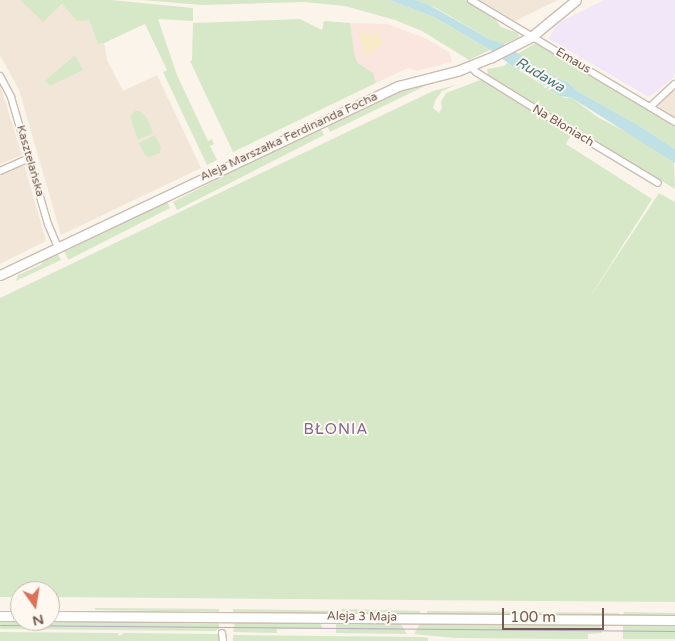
<!DOCTYPE html>
<meta charset="utf-8">
<style>
body{margin:0}
#map{position:relative;width:675px;height:641px;overflow:hidden;background:#fbf4ea;font-family:"Varela Round",sans-serif}
div>[style]{position:absolute}
.residential>*{inset:0;background:#f2e6d9}
.commercial>*{inset:0;background:#fae6df}
.education>*{inset:0;background:#f1e7f8}
.green>*{inset:0;background:#d7e8c9;transform-origin:0 0}
.sand>*{inset:0;background:#f8ecc8}
.water>*{inset:0;background:#bfe0e4}
.roads{filter:drop-shadow(1px 0 #cdbcb1) drop-shadow(-1px 0 #cdbcb1) drop-shadow(0 1px #cdbcb1) drop-shadow(0 -1px #cdbcb1)}
.street>*{height:6px;margin:-3px;padding:0 3px;transform-origin:3px;border-radius:3px;background:#fff}
.secondary>*{height:9px;margin:-4.5px;padding:0 4.5px;transform-origin:4.5px;border-radius:4.5px;background:#fff}
.tram>*{height:1px;margin:-0.5px;padding:0 0.5px;transform-origin:0.5px;border-radius:0.5px;background:#b7a8c5}
span{translate:-50% -50%;white-space:nowrap;text-align:center;line-height:1.15;-webkit-text-stroke:4px #fef8f1;paint-order:stroke}
.street-label{font-size:12px;color:#755b4f}
.water-label{font-size:14px;color:#47777f;font-style:italic}
.quarter-label{font-size:15px;color:#816790;letter-spacing:1px}
.north{position:absolute;left:10px;top:581px;width:50px;height:50px;box-sizing:border-box;background:#fef8f1;border:1px solid #c7b9b0;border-radius:50%;rotate:167deg;font-size:14px;font-weight:700;line-height:20px;text-align:center;color:#755b4f}
.north::after{content:'';display:block;margin:auto;width:18px;height:22px;background:#dc7359;clip-path:polygon(50% 0,100% 100%,50% 72%,0 100%)}
.scale{position:absolute;left:502px;top:608px;width:102px;height:22px;box-sizing:border-box;border:2px solid #755b4f;border-top:0;padding-left:6px;font-size:15px;line-height:18px;white-space:nowrap;color:#755b4f;-webkit-text-stroke:4px #fef8f1;paint-order:stroke}
</style>
<div id="map">
<div class="residential">
<i style="clip-path:polygon(0 0,20px 0,43px 21px,62px 4px,77px 20px,89px 20px,98px 44px,104px 43px,107px 60px,123px 91px,157px 75px,201px 168px,61px 235px,19px 90px,0 55px)"></i>
<i style="clip-path:polygon(480px 0,558px 0,515px 21px)"></i>
<i style="clip-path:polygon(0 85px,22px 155px,0 164px)"></i>
<i style="clip-path:polygon(675px 89px,675px 118px,661px 110px,658px 105px)"></i>
<i style="clip-path:polygon(24px 164px,46px 241px,0 264px,0 176px)"></i>
</div>
<div class="commercial">
<i style="clip-path:polygon(350px 23px,387px 24px,425px 38px,449px 52px,452px 62px,417px 71px,408px 68px,376px 83px,372px 73px,358px 63px,354px 57px)"></i>
</div>
<div class="education">
<i style="clip-path:polygon(604px 0,675px 0,675px 72px,673px 78px,649px 97px,549px 39px,555px 27px,562px 21px)"></i>
</div>
<div class="green">
<i style="clip-path:polygon(20px 0,111px 0,193px 8px,193px 21px,158px 19px,177px 75px,208px 141px,212px 139px,214px 144px,210px 146px,217px 160px,207px 165px,163px 72px,167px 70px,145px 24px,104px 43px,98px 44px,89px 20px,77px 21px,62px 4px,43px 22px)"></i>
<i style="clip-path:polygon(142px 0,389px 0,434px 17px,490px 50px,469px 60px,422px 31px,395px 20px,345px 6px,304px 2px,201px 5px)"></i>
<i style="clip-path:polygon(416px 0,467px 0,492px 15px,501px 27px,518px 33px,519px 37px,503px 45px,491px 40px,436px 8px)"></i>
<i style="clip-path:polygon(300px 19px,322px 30px,324px 21px,350px 23px,355px 57px,358px 63px,373px 73px,376px 83px,233px 152px,190px 61px,192px 60px,193px 23px)"></i>
<i style="clip-path:polygon(536px 43px,675px 124px,675px 149px,638px 125px,577px 91px,569px 83px,535px 67px,517px 54px)"></i>
<i style="clip-path:polygon(75px 55px,83px 70px,50px 86px,45px 81px)"></i>
<i style="clip-path:polygon(507px 63px,564px 98px,572px 98px,599px 118px,638px 138px,674px 162px,675px 189px,488px 75px,487px 69px,504px 66px)"></i>
<i style="clip-path:polygon(483px 79px,571px 135px,566px 144px,652px 199px,588px 300px,659px 193px,675px 202px,675px 602px,50px 597px,50px 591px,20px 591px,20px 597px,0 597px,0 298px,433px 91px,456px 85px,442px 91px,435px 101px,433px 108px,439px 113px,442px 108px,441px 102px,446px 93px)"></i>
<i style="clip-path:polygon(427px 82px,427px 85px,330px 132px,326px 124px,396px 90px)"></i>
<i style="clip-path:polygon(135px 111px,140px 111px,147px 118px,153px 133px,138px 140px,130px 117px)"></i>
<i style="left:320px;top:127px;width:9px;height:165px;rotate:63deg"></i>
<i style="clip-path:polygon(155px 135px,161px 148px,160px 153px,149px 157px,145px 155px,139px 143px)"></i>
<i style="left:166px;top:200px;width:9px;height:114px;rotate:63deg"></i>
<i style="clip-path:polygon(57px 253px,61px 260px,16px 281px,18px 275px,42px 264px,41px 260px)"></i>
<i style="clip-path:polygon(95px 608px,219px 609px,219px 612px,95px 610px)"></i>
<i style="left:233px;top:609px;width:102px;height:3px;rotate:1deg"></i>
<i style="clip-path:polygon(342px 609px,420px 611px,420px 614px,340px 613px)"></i>
<i style="clip-path:polygon(427px 611px,619px 613px,619px 615px,427px 614px)"></i>
<i style="clip-path:polygon(624px 612px,675px 613px,675px 616px,623px 616px)"></i>
<i style="clip-path:polygon(0 618px,20px 618px,20px 621px,50px 621px,50px 618px,219px 620px,219px 629px,215px 631px,0 629px)"></i>
<i style="clip-path:polygon(239px 620px,321px 622px,322px 629px,277px 629px,277px 633px,233px 632px,235px 622px)"></i>
<i style="clip-path:polygon(369px 621px,399px 621px,407px 634px,336px 633px,336px 624px,369px 624px)"></i>
<i style="clip-path:polygon(421px 622px,600px 624px,602px 633px,588px 634px,588px 639px,455px 638px,414px 634px)"></i>
<i style="left:623px;top:624px;width:52px;height:15px"></i>
<i style="clip-path:polygon(0 632px,118px 633px,119px 636px,124px 633px,218px 634px,220px 641px,0 641px)"></i>
<i style="clip-path:polygon(233px 635px,422px 637px,428px 638px,428px 641px,233px 641px)"></i>
</div>
<div class="sand">
<i style="clip-path:polygon(359px 32px,379px 34px,384px 43px,366px 56px)"></i>
</div>
<div class="water">
<i style="clip-path:polygon(389px 0,416px 0,429px 5px,491px 40px,501px 43px,527px 59px,535px 67px,569px 83px,577px 91px,638px 125px,675px 149px,675px 163px,572px 98px,560px 96px,528px 74px,512px 66px,492px 51px,434px 17px)"></i>
</div>
<div class="roads">
<div class="street">
<i style="left:471px;top:0;width:238px;rotate:30.9deg"></i>
<i style="left:471px;top:67px;width:7px;rotate:45deg"></i>
<i style="left:476px;top:72px;width:78px;rotate:31.8deg"></i>
<i style="left:542px;top:113px;width:135px;rotate:31.1deg"></i>
<i style="left:0;top:76px;width:24px;rotate:62deg"></i>
<i style="left:11px;top:97px;width:132px;rotate:73.8deg"></i>
<i style="left:48px;top:224px;width:25px;rotate:67deg"></i>
<i style="left:650px;top:107px;width:34px;rotate:-43deg"></i>
<i style="left:0;top:171px;width:32px;rotate:-24deg"></i>
<i style="left:222px;top:633px;width:8px;rotate:83deg"></i>
</div>
<div class="secondary">
<i style="left:0;top:275px;width:441px;rotate:-25.4deg"></i>
<i style="left:398px;top:86px;width:61px;rotate:-14.3deg"></i>
<i style="left:457px;top:71px;width:35px;rotate:-22deg"></i>
<i style="left:490px;top:58px;width:46px;rotate:-27.1deg"></i>
<i style="left:531px;top:37px;width:58px;rotate:-39.4deg"></i>
<i style="left:0;top:616px;width:20px"></i>
<i style="left:50px;top:616px;width:625px;rotate:0.37deg"></i>
</div>
</div>
<div class="tram">
<i style="left:0;top:625px;width:675px;rotate:0.51deg"></i>
</div>
<div class="street-label">
<span style="left:573px;top:61px;rotate:31deg">Emaus</span>
<span style="left:563px;top:126px;rotate:31deg">Na Błoniach</span>
<span style="left:289px;top:137px;rotate:-25deg">Aleja Marszałka Ferdinanda Focha</span>
<span style="left:30px;top:161px;rotate:74deg">Kasztelańska</span>
<span style="left:362px;top:617px;rotate:1deg">Aleja 3 Maja</span>
</div>
<div class="water-label">
<span style="left:540px;top:75px;rotate:31deg">Rudawa</span>
</div>
<div class="quarter-label">
<span style="left:336px;top:430px">BŁONIA</span>
</div>
<div class="north">N</div>
<div class="scale">100 m</div>
</div>
